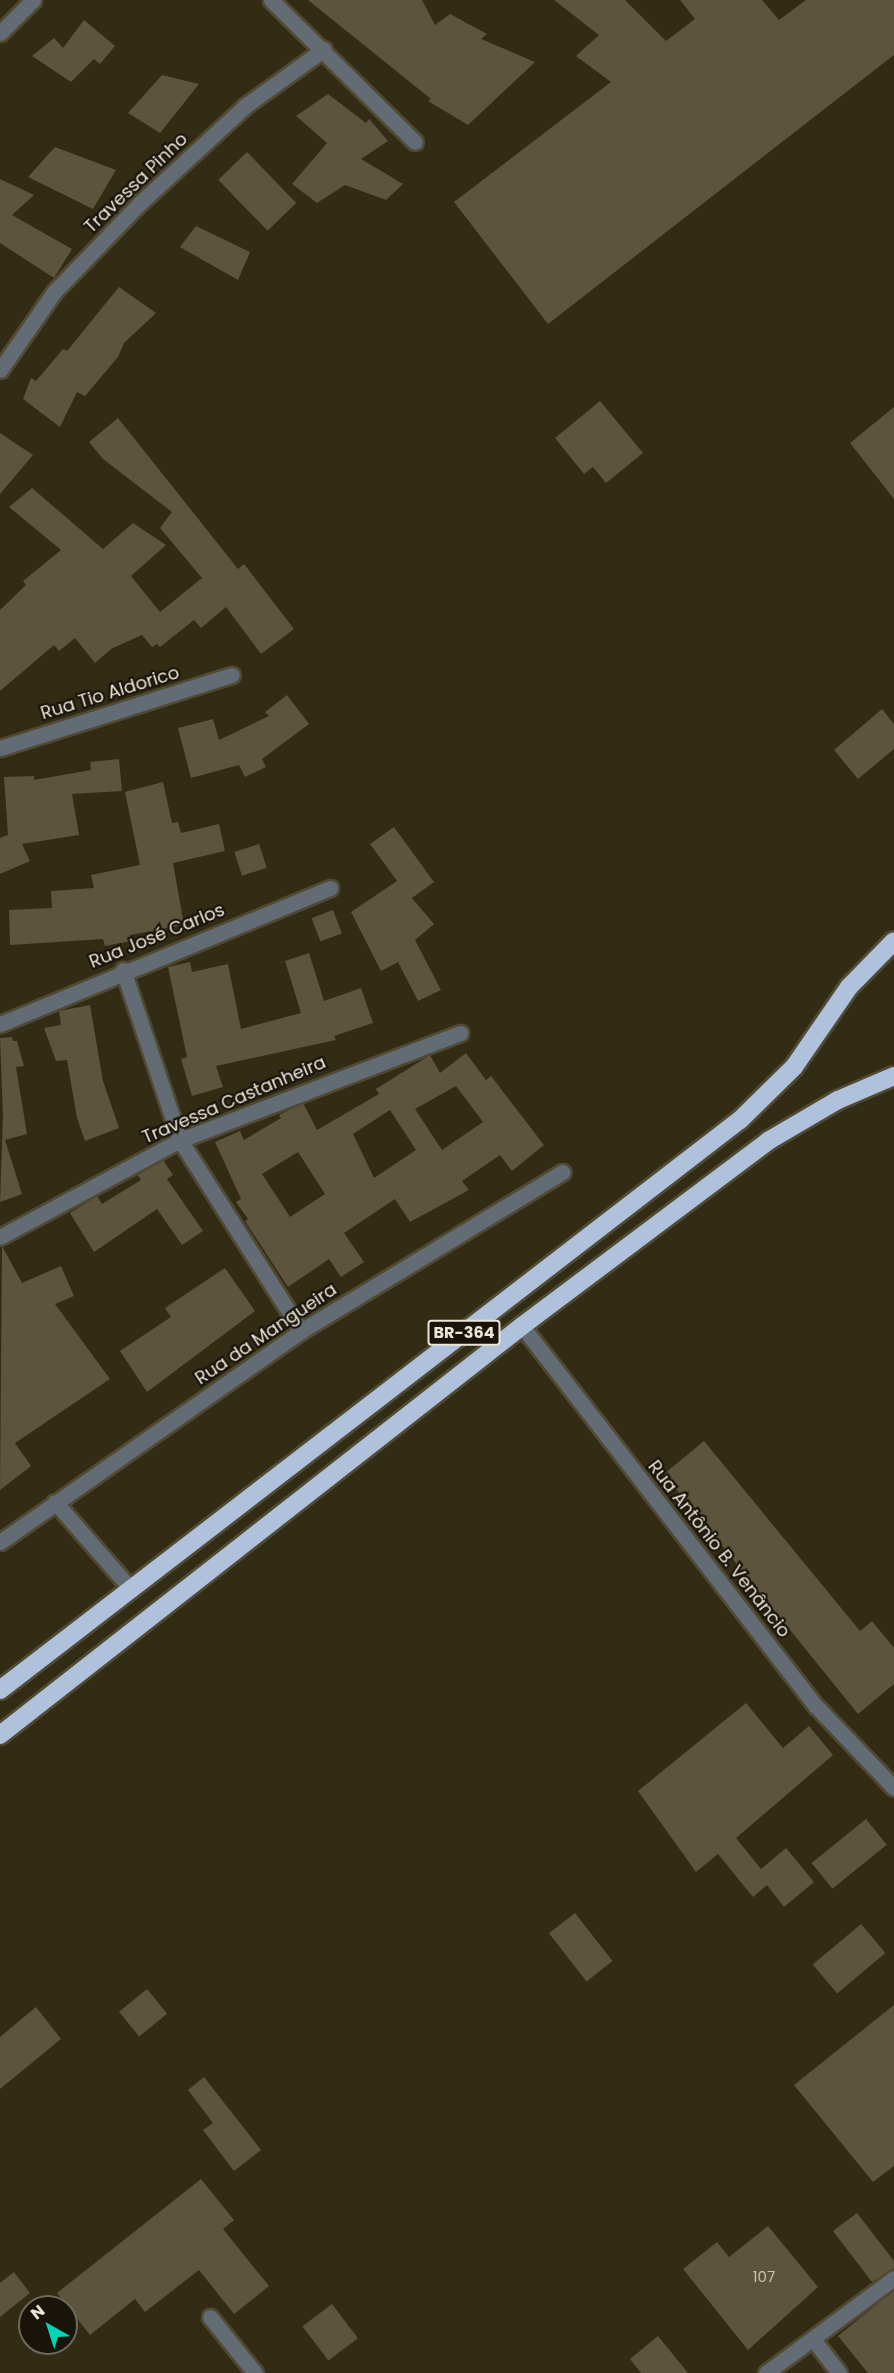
<!DOCTYPE html>
<meta charset="utf-8">
<style>
body{margin:0}
#map{position:relative;width:894px;height:2373px;overflow:hidden;background:#332c15;font-family:Poppins,sans-serif}
div>[style]{position:absolute}
.building>*{inset:0;background:#5c543c;transform-origin:0 0}
.roads{filter:drop-shadow(2px 0 #504a34) drop-shadow(-2px 0 #504a34) drop-shadow(0 2px #504a34) drop-shadow(0 -2px #504a34)}
.street>*{height:15px;margin:-7.5px;padding:0 7.5px;transform-origin:7.5px;border-radius:7.5px;background:#636b75}
.highway>*{height:18px;margin:-9px;padding:0 9px;transform-origin:9px;border-radius:9px;background:#afc1db}
span{translate:-50% -50%;white-space:nowrap;text-align:center;line-height:1.15;-webkit-text-stroke:4.5px #18140a;paint-order:stroke}
.number-label{font-size:15px;color:#c7c2b1}
.number-label span{-webkit-text-stroke-width:0}
.shield-label span{padding:2px 4px;background:#18140a;border:2px solid;border-radius:4px;-webkit-text-stroke-width:0}
.shield-label{font-size:16px;color:#ebe6d8;font-weight:700}
.street-label{font-size:18px;color:#ebe6d8}
.north{position:absolute;left:18px;top:2295px;width:60px;height:60px;box-sizing:border-box;background:#18140a;border:2px solid #6c685c;border-radius:50%;rotate:321deg;font-size:16px;font-weight:700;line-height:24px;text-align:center;color:#ebe6d8}
.north::after{content:'';display:block;margin:auto;width:21px;height:27px;background:#00d5b7;clip-path:polygon(50% 0,100% 100%,50% 72%,0 100%)}
</style>
<div id="map">
<div class="building">
<i style="clip-path:polygon(308px 0,422px 0,435px 25px,450px 14px,487px 34px,481px 39px,535px 62px,468px 125px,428px 101px,431px 99px)"></i>
<i style="clip-path:polygon(554px 0,625px 0,666px 41px,695px 19px,680px 0,762px 0,779px 20px,806px 0,894px 0,894px 55px,548px 324px,454px 202px,611px 82px,576px 56px,599px 35px)"></i>
<i style="clip-path:polygon(84px 20px,115px 46px,100px 64px,94px 59px,71px 82px,32px 56px,54px 38px,63px 48px)"></i>
<i style="clip-path:polygon(162px 75px,199px 84px,160px 133px,128px 113px)"></i>
<i style="clip-path:polygon(328px 94px,366px 123px,369px 119px,388px 141px,361px 159px,403px 184px,386px 200px,345px 185px,317px 203px,292px 184px,327px 143px,296px 116px)"></i>
<i style="clip-path:polygon(55px 147px,116px 170px,93px 209px,28px 177px)"></i>
<i style="left:247px;top:152px;width:71px;height:40px;rotate:46deg"></i>
<i style="clip-path:polygon(0 179px,34px 195px,12px 215px,72px 249px,54px 278px,0 243px)"></i>
<i style="clip-path:polygon(196px 226px,250px 252px,238px 280px,180px 247px)"></i>
<i style="clip-path:polygon(119px 287px,156px 313px,124px 343px,118px 357px,85px 396px,77px 392px,60px 427px,23px 399px,31px 378px,36px 381px,63px 349px,67px 351px)"></i>
<i style="clip-path:polygon(600px 401px,643px 453px,606px 483px,593px 467px,584px 474px,555px 438px)"></i>
<i style="clip-path:polygon(894px 407px,894px 499px,850px 443px)"></i>
<i style="clip-path:polygon(118px 418px,238px 569px,244px 564px,294px 629px,261px 654px,226px 607px,201px 628px,194px 620px,160px 647px,157px 644px,152px 647px,142px 635px,111px 649px,95px 663px,75px 638px,59px 651px,54px 645px,0 691px,0 610px,26px 585px,23px 581px,61px 550px,9px 507px,32px 488px,103px 549px,133px 523px,166px 545px,131px 576px,160px 612px,202px 578px,160px 528px,172px 512px,103px 459px,89px 442px)"></i>
<i style="clip-path:polygon(0 433px,33px 455px,0 494px)"></i>
<i style="clip-path:polygon(287px 695px,309px 724px,262px 759px,266px 767px,245px 777px,239px 765px,191px 778px,178px 728px,213px 719px,219px 740px,269px 716px,265px 712px)"></i>
<i style="clip-path:polygon(882px 709px,894px 724px,894px 749px,858px 779px,834px 750px)"></i>
<i style="clip-path:polygon(119px 759px,122px 791px,72px 794px,79px 835px,22px 844px,30px 861px,0 874px,0 838px,8px 835px,4px 777px,34px 776px,34px 780px,91px 770px,90px 762px)"></i>
<i style="clip-path:polygon(163px 782px,172px 823px,178px 822px,181px 833px,219px 824px,225px 851px,173px 863px,184px 925px,130px 935px,131px 941px,105px 946px,103px 939px,10px 945px,9px 910px,52px 908px,51px 891px,94px 888px,91px 875px,140px 865px,125px 792px)"></i>
<i style="clip-path:polygon(394px 827px,434px 882px,412px 898px,434px 924px,415px 940px,441px 990px,418px 1001px,398px 962px,381px 971px,351px 912px,397px 881px,370px 844px)"></i>
<i style="left:259px;top:844px;width:25px;height:26px;rotate:72deg"></i>
<i style="left:333px;top:910px;width:25px;height:23px;rotate:69deg"></i>
<i style="clip-path:polygon(309px 953px,324px 1001px,361px 988px,373px 1023px,334px 1036px,336px 1040px,216px 1066px,223px 1087px,192px 1096px,181px 1059px,187px 1057px,168px 967px,190px 962px,192px 972px,228px 964px,241px 1029px,301px 1013px,285px 961px)"></i>
<i style="clip-path:polygon(90px 1005px,103px 1081px,119px 1128px,85px 1141px,77px 1118px,67px 1060px,56px 1061px,44px 1028px,61px 1025px,59px 1011px)"></i>
<i style="clip-path:polygon(12px 1037px,13px 1041px,17px 1041px,24px 1066px,16px 1067px,27px 1134px,5px 1140px,22px 1194px,0 1202px,3px 1116px,0 1038px)"></i>
<i style="clip-path:polygon(evenodd,466px 1053px,486px 1080px,491px 1076px,544px 1145px,512px 1171px,500px 1155px,462px 1181px,469px 1190px,410px 1222px,395px 1199px,344px 1233px,364px 1262px,341px 1277px,329px 1259px,288px 1287px,245px 1221px,248px 1219px,236px 1202px,241px 1199px,215px 1142px,240px 1131px,244px 1140px,281px 1118px,279px 1115px,303px 1103px,317px 1130px,379px 1094px,376px 1089px,430px 1055px,440px 1073px,466px 1053px,456px 1086px,483px 1122px,442px 1150px,415px 1109px,456px 1086px,466px 1053px,390px 1110px,416px 1150px,374px 1178px,353px 1134px,390px 1110px,466px 1053px,298px 1152px,325px 1194px,290px 1217px,262px 1174px,298px 1152px)"></i>
<i style="clip-path:polygon(163px 1160px,173px 1175px,167px 1179px,203px 1231px,182px 1245px,157px 1209px,94px 1252px,70px 1213px,97px 1196px,102px 1204px,141px 1180px,137px 1174px)"></i>
<i style="clip-path:polygon(2px 1246px,22px 1283px,61px 1266px,74px 1296px,55px 1304px,110px 1379px,15px 1443px,31px 1466px,0 1490px)"></i>
<i style="clip-path:polygon(225px 1268px,255px 1311px,147px 1392px,120px 1351px,171px 1317px,165px 1308px)"></i>
<i style="clip-path:polygon(704px 1441px,860px 1631px,872px 1621px,894px 1648px,894px 1684px,858px 1714px,664px 1474px)"></i>
<i style="clip-path:polygon(746px 1703px,783px 1748px,809px 1726px,833px 1755px,736px 1838px,761px 1869px,786px 1848px,814px 1882px,784px 1907px,767px 1885px,753px 1897px,718px 1854px,696px 1872px,638px 1791px)"></i>
<i style="left:866px;top:1819px;width:33px;height:70px;rotate:51deg"></i>
<i style="left:575px;top:1913px;width:61px;height:33px;rotate:52deg"></i>
<i style="left:861px;top:1924px;width:38px;height:63px;rotate:50deg"></i>
<i style="left:147px;top:1989px;width:32px;height:36px;rotate:51deg"></i>
<i style="clip-path:polygon(894px 2005px,894px 2166px,873px 2182px,794px 2085px)"></i>
<i style="clip-path:polygon(36px 2007px,61px 2039px,0 2089px,0 2037px)"></i>
<i style="clip-path:polygon(204px 2077px,261px 2150px,234px 2171px,203px 2130px,213px 2123px,188px 2090px)"></i>
<i style="clip-path:polygon(201px 2179px,234px 2220px,223px 2229px,269px 2286px,234px 2314px,199px 2270px,145px 2312px,135px 2299px,90px 2335px,57px 2293px)"></i>
<i style="clip-path:polygon(857px 2213px,894px 2261px,894px 2268px,872px 2282px,833px 2231px)"></i>
<i style="clip-path:polygon(768px 2226px,818px 2287px,748px 2350px,683px 2269px,717px 2242px,729px 2257px)"></i>
<i style="clip-path:polygon(14px 2272px,30px 2293px,0 2317px,0 2283px)"></i>
<i style="clip-path:polygon(894px 2290px,894px 2373px,868px 2373px,838px 2336px)"></i>
<i style="left:332px;top:2304px;width:43px;height:37px;rotate:53deg"></i>
<i style="clip-path:polygon(658px 2336px,688px 2373px,641px 2373px,630px 2359px)"></i>
</div>
<div class="roads">
<div class="street">
<i style="left:271px;top:0;width:202px;rotate:44.6deg"></i>
<i style="left:0;top:33px;width:47px;rotate:-45deg"></i>
<i style="left:0;top:370px;width:95px;rotate:-55.3deg"></i>
<i style="left:54px;top:292px;width:124px;rotate:-46deg"></i>
<i style="left:140px;top:203px;width:143px;rotate:-42.7deg"></i>
<i style="left:245px;top:106px;width:97px;rotate:-35.8deg"></i>
<i style="left:0;top:748px;width:243px;rotate:-17.5deg"></i>
<i style="left:123px;top:970px;width:179px;rotate:71.5deg"></i>
<i style="left:180px;top:1140px;width:226px;rotate:57.6deg"></i>
<i style="left:0;top:1024px;width:357px;rotate:-22.4deg"></i>
<i style="left:0;top:1237px;width:204px;rotate:-28.3deg"></i>
<i style="left:180px;top:1140px;width:300px;rotate:-20.9deg"></i>
<i style="left:522px;top:1326px;width:480px;rotate:52.3deg"></i>
<i style="left:816px;top:1706px;width:113px;rotate:46.4deg"></i>
<i style="left:55px;top:1502px;width:116px;rotate:48.9deg"></i>
<i style="left:0;top:1542px;width:368px;rotate:-35deg"></i>
<i style="left:301px;top:1331px;width:306px;rotate:-31.3deg"></i>
<i style="left:210px;top:2317px;width:72px;rotate:51.2deg"></i>
<i style="left:813px;top:2339px;width:43px;rotate:52.6deg"></i>
<i style="left:766px;top:2373px;width:159px;rotate:-36.6deg"></i>
</div>
<div class="highway">
<i style="left:0;top:1690px;width:934px;rotate:-37.61deg"></i>
<i style="left:740px;top:1120px;width:76px;rotate:-44.5deg"></i>
<i style="left:794px;top:1067px;width:97px;rotate:-55.5deg"></i>
<i style="left:849px;top:987px;width:64px;rotate:-45.6deg"></i>
<i style="left:0;top:1735px;width:663px;rotate:-38.08deg"></i>
<i style="left:522px;top:1326px;width:308px;rotate:-36.9deg"></i>
<i style="left:768px;top:1141px;width:81px;rotate:-30.4deg"></i>
<i style="left:838px;top:1100px;width:61px;rotate:-23.2deg"></i>
</div>
</div>
<div class="number-label">
<span style="left:764px;top:2277px">107</span>
</div>
<div class="shield-label">
<span style="left:464px;top:1333px">BR-364</span>
</div>
<div class="street-label">
<span style="left:136px;top:183px;rotate:-44deg">Travessa Pinho</span>
<span style="left:110px;top:693px;rotate:-17deg">Rua Tio Aldorico</span>
<span style="left:157px;top:936px;rotate:-22deg">Rua José Carlos</span>
<span style="left:234px;top:1100px;rotate:-23deg">Travessa Castanheira</span>
<span style="left:266px;top:1334px;rotate:-34deg">Rua da Mangueira</span>
<span style="left:719px;top:1549px;rotate:52deg">Rua Antônio B. Venâncio</span>
</div>
<div class="north">N</div>
</div>
